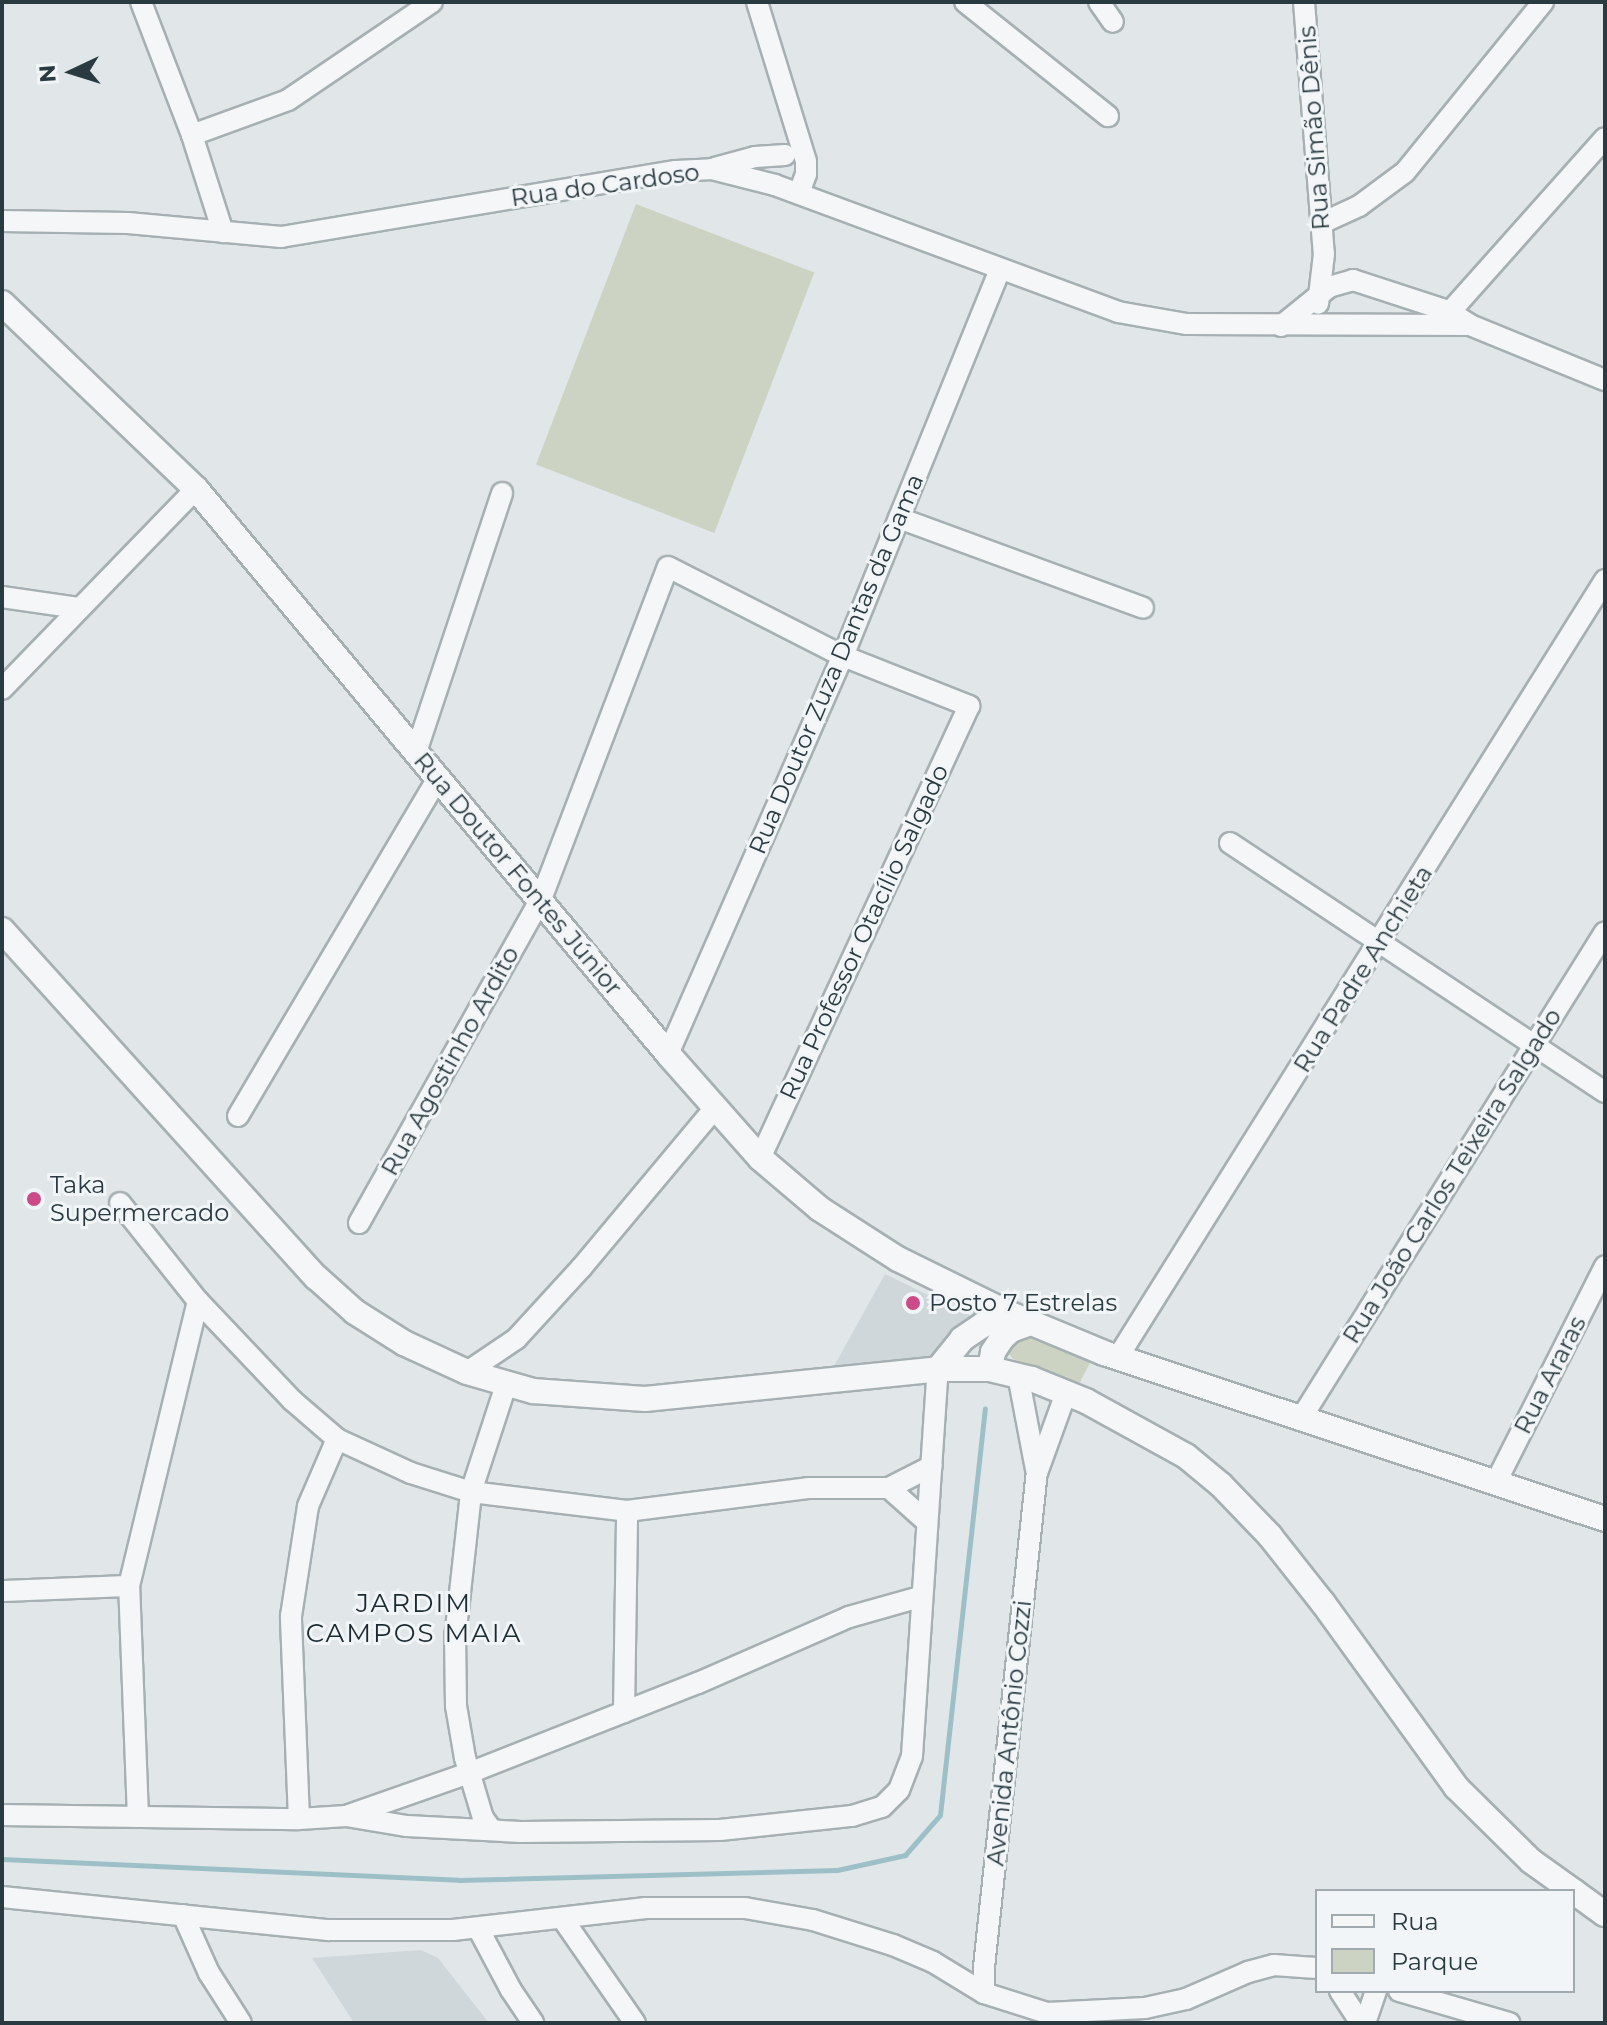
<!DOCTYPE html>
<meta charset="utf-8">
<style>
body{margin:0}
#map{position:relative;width:1607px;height:2025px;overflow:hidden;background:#e1e7e9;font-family:Montserrat,sans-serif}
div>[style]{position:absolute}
.built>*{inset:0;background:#cfd7db}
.green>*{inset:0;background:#ccd3c2;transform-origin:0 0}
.stream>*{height:5px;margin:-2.5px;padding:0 2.5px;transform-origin:2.5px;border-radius:2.5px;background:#9dc0c8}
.roads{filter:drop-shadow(2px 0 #a6b0b3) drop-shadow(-2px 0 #a6b0b3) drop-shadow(0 2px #a6b0b3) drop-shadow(0 -2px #a6b0b3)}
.minor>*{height:20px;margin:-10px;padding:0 10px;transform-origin:10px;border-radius:10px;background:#f4f6f8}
.tertiary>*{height:24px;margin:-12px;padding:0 12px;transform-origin:12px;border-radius:12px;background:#f4f6f8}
.dots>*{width:22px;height:22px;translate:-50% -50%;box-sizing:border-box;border:4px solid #f1f5f7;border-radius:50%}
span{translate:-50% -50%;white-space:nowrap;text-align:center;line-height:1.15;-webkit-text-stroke:6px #f1f5f7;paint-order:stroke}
.street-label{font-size:24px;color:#2a3a41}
.poi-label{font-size:24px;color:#2a3a41}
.left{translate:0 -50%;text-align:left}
.neighbourhood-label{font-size:26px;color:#1c2a31;letter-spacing:2px}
.frame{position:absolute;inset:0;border:4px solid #2a3a41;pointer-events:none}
.legend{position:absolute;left:1315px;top:1889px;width:260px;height:104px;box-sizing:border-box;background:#f1f5f7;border:2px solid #a1aaae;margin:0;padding:10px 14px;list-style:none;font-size:24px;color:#2a3a41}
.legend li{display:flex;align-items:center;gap:16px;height:40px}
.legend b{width:40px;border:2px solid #a1aaae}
.north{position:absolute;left:32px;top:32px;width:80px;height:80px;-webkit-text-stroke:6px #f1f5f7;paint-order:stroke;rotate:266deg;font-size:22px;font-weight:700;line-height:32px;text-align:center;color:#2a3a41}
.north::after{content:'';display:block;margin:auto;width:28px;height:36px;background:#2a3a41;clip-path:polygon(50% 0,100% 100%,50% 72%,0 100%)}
</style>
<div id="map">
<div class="built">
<i style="clip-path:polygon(885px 1274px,975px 1318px,942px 1342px,927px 1359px,833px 1368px)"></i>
<i style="clip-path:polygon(421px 1950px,438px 1958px,489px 2023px,354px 2023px,312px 1958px)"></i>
</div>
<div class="green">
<i style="left:636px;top:204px;width:191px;height:279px;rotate:21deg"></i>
<i style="clip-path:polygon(1028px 1333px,1093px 1357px,1079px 1384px,1013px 1359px,1008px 1353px,1007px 1345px)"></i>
</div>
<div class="stream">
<i style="left:2px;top:1859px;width:457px;rotate:2.6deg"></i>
<i style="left:459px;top:1880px;width:378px;rotate:-1.5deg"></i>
<i style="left:837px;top:1870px;width:70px;rotate:-12.4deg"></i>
<i style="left:905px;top:1855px;width:53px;rotate:-48.8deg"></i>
<i style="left:940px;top:1815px;width:409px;rotate:-83.7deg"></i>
</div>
<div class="roads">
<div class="minor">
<i style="left:141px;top:2px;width:142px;rotate:69deg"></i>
<i style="left:192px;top:135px;width:102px;rotate:72.3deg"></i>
<i style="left:757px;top:2px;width:166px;rotate:72.9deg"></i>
<i style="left:806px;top:161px;width:13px;rotate:90deg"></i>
<i style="left:806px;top:174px;width:20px;rotate:110deg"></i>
<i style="left:965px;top:2px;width:183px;rotate:38.6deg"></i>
<i style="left:1099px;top:2px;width:24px;rotate:55deg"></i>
<i style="left:1304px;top:2px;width:253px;rotate:85.5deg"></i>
<i style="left:1324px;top:254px;width:50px;rotate:96.8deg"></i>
<i style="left:192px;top:135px;width:102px;rotate:-20deg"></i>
<i style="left:288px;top:100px;width:174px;rotate:-34.2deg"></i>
<i style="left:715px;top:168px;width:41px;rotate:-15.4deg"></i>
<i style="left:755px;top:157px;width:30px;rotate:-4deg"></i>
<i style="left:2px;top:221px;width:126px;rotate:0.9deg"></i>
<i style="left:128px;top:223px;width:154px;rotate:5.2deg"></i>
<i style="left:281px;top:237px;width:400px;rotate:-9.5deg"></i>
<i style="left:676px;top:171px;width:36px;rotate:-3deg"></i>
<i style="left:712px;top:169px;width:65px;rotate:14.3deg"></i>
<i style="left:775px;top:185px;width:366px;rotate:20.3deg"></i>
<i style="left:1118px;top:312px;width:70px;rotate:9.9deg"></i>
<i style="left:1187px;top:324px;width:283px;rotate:0.2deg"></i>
<i style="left:1322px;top:223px;width:41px;rotate:-24.7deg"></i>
<i style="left:1359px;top:206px;width:57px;rotate:-36.5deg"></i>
<i style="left:1405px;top:172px;width:219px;rotate:-50.9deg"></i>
<i style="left:1441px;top:322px;width:246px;rotate:-48.3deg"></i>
<i style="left:1281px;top:326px;width:62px;rotate:-39.1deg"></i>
<i style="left:1329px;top:287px;width:25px;rotate:-16deg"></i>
<i style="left:1353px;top:280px;width:100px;rotate:18.1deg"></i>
<i style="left:1448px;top:311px;width:26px;rotate:32deg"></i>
<i style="left:1470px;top:325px;width:146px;rotate:22.2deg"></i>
<i style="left:899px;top:518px;width:260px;rotate:20.2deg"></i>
<i style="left:2px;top:597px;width:77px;rotate:8.2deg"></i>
<i style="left:2px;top:689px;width:279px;rotate:-45.9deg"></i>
<i style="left:416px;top:752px;width:273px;rotate:-71.6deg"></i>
<i style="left:1230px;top:843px;width:450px;rotate:33.6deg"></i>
<i style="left:668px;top:1054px;width:435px;rotate:-66.3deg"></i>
<i style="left:843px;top:656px;width:415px;rotate:-67.9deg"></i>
<i style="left:238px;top:1116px;width:393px;rotate:-59.4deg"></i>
<i style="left:120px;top:1203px;width:125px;rotate:51.5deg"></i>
<i style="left:198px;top:1301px;width:138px;rotate:46.5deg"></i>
<i style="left:293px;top:1401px;width:58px;rotate:40.8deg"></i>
<i style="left:337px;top:1439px;width:81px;rotate:24.7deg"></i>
<i style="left:411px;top:1473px;width:63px;rotate:17.6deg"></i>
<i style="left:471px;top:1492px;width:157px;rotate:6.9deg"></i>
<i style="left:627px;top:1511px;width:182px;rotate:-7.2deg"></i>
<i style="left:808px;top:1488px;width:81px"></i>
<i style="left:889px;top:1488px;width:48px;rotate:-27.1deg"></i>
<i style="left:359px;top:1223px;width:372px;rotate:-60.7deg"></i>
<i style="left:541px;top:899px;width:355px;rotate:-69.1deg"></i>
<i style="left:668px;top:567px;width:196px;rotate:27deg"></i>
<i style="left:843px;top:656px;width:136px;rotate:21.6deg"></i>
<i style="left:969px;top:706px;width:498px;rotate:114.8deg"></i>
<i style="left:1118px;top:1357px;width:917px;rotate:-57.92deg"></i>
<i style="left:467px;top:1372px;width:59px;rotate:-34deg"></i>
<i style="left:516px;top:1339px;width:98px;rotate:-47.5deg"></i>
<i style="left:582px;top:1267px;width:207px;rotate:-50.1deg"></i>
<i style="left:1018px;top:1375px;width:96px;rotate:79.2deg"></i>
<i style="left:1300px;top:1420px;width:575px;rotate:-57.99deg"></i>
<i style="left:1495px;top:1484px;width:244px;rotate:-63.2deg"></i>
<i style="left:889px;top:1488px;width:51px;rotate:41.8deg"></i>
<i style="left:2px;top:1591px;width:127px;rotate:-2.3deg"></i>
<i style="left:624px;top:1712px;width:201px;rotate:-89.1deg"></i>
<i style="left:2px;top:1815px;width:297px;rotate:0.8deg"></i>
<i style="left:299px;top:1819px;width:47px;rotate:-3.7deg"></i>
<i style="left:346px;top:1816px;width:62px;rotate:9.3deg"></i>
<i style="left:407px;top:1826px;width:114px;rotate:3deg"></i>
<i style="left:521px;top:1832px;width:199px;rotate:-0.6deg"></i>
<i style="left:720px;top:1830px;width:133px;rotate:-6.1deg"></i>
<i style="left:852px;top:1816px;width:31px;rotate:-17deg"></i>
<i style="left:882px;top:1807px;width:24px;rotate:-45deg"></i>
<i style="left:899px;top:1790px;width:36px;rotate:-69deg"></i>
<i style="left:912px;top:1756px;width:388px;rotate:-86.2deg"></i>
<i style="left:349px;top:1815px;width:127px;rotate:-19.3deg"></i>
<i style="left:469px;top:1773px;width:246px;rotate:-21.5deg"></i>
<i style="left:698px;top:1683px;width:165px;rotate:-23.6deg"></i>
<i style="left:849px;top:1617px;width:74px;rotate:-15.7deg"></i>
<i style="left:138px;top:1817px;width:231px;rotate:-92.2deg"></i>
<i style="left:129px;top:1586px;width:293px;rotate:-76.4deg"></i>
<i style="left:299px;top:1819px;width:203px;rotate:-92.3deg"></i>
<i style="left:291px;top:1616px;width:111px;rotate:-81.2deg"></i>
<i style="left:308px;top:1506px;width:73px;rotate:-66.6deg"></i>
<i style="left:491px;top:1829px;width:14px;rotate:-126deg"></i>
<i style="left:483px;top:1818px;width:63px;rotate:-106.7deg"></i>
<i style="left:465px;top:1758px;width:53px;rotate:-99.8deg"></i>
<i style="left:456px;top:1706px;width:68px;rotate:-90.8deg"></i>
<i style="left:455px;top:1638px;width:147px;rotate:-83.7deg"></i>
<i style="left:471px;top:1492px;width:113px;rotate:-71.9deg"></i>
<i style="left:2px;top:1897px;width:328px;rotate:5.8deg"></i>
<i style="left:328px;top:1930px;width:125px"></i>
<i style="left:453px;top:1930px;width:194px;rotate:-6.5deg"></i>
<i style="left:646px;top:1908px;width:99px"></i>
<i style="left:745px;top:1908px;width:69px;rotate:10deg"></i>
<i style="left:813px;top:1920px;width:84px;rotate:17.4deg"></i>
<i style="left:893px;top:1945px;width:43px;rotate:23deg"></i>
<i style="left:933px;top:1962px;width:60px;rotate:31.3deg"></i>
<i style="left:984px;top:1993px;width:66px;rotate:17.6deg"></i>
<i style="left:1047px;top:2013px;width:98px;rotate:-2.9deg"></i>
<i style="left:1145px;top:2008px;width:42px;rotate:-12.4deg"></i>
<i style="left:1186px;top:1999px;width:68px;rotate:-23.5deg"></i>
<i style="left:1248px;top:1972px;width:27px;rotate:-15deg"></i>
<i style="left:1274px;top:1965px;width:43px;rotate:4deg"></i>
<i style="left:183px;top:1915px;width:64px;rotate:65.9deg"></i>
<i style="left:209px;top:1973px;width:59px;rotate:57.4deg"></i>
<i style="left:562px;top:1918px;width:128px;rotate:55.2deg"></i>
<i style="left:478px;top:1928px;width:70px;rotate:62deg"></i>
<i style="left:511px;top:1990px;width:40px;rotate:56deg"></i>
<i style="left:1340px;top:1991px;width:38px;rotate:57deg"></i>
<i style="left:1399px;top:1991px;width:115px;rotate:16.2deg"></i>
<i style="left:984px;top:1993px;width:26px;rotate:-90deg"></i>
<i style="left:984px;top:1967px;width:497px;rotate:-83.9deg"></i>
<i style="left:1037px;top:1473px;width:85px;rotate:-70.1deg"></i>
<i style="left:1365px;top:2023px;width:34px;rotate:-71deg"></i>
</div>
<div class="tertiary">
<i style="left:2px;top:303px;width:269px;rotate:43.8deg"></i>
<i style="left:196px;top:489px;width:736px;rotate:50.12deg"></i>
<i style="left:668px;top:1054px;width:139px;rotate:48.5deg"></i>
<i style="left:760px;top:1158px;width:79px;rotate:40.4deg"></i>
<i style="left:820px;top:1209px;width:93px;rotate:32.7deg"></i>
<i style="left:898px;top:1259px;width:125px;rotate:26.2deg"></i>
<i style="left:1010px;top:1314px;width:102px;rotate:22.5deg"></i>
<i style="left:1104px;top:1353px;width:528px;rotate:18.33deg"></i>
<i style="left:2px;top:930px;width:468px;rotate:47.9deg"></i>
<i style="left:316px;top:1277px;width:52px;rotate:41.9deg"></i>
<i style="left:355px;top:1312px;width:58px;rotate:32.3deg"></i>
<i style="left:404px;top:1343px;width:69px;rotate:24.7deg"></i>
<i style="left:467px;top:1372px;width:69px;rotate:16.1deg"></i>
<i style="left:533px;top:1391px;width:112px;rotate:4.1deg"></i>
<i style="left:645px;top:1399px;width:295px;rotate:-5.8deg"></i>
<i style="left:938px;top:1369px;width:52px"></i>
<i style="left:990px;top:1369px;width:43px;rotate:13.4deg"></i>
<i style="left:1032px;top:1379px;width:58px;rotate:22.2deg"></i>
<i style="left:1086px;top:1401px;width:114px;rotate:28.8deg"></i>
<i style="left:1186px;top:1456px;width:45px;rotate:39.6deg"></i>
<i style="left:1221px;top:1485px;width:71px;rotate:46.1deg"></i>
<i style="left:1270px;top:1536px;width:85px;rotate:51.7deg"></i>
<i style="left:1323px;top:1603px;width:227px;rotate:54.1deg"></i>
<i style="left:1456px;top:1787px;width:105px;rotate:44.6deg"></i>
<i style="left:1531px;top:1861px;width:52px;rotate:35.5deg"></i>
<i style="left:938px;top:1369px;width:38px;rotate:-51deg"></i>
<i style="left:962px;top:1339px;width:25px;rotate:-34deg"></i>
<i style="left:983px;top:1325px;width:29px;rotate:-22deg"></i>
<i style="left:990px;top:1369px;width:17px;rotate:-80deg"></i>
<i style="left:993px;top:1352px;width:17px;rotate:-57deg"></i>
<i style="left:1002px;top:1338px;width:12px;rotate:-42deg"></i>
<i style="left:1011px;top:1330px;width:23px;rotate:-20deg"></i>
<i style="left:1573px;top:1891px;width:39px;rotate:36deg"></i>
</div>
</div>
<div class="dots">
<i style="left:34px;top:1199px;background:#cb4a87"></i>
<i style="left:913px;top:1303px;background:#cb4a87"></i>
</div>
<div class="street-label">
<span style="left:1314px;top:128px;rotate:-94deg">Rua Simão Dênis</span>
<span style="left:605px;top:185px;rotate:-8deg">Rua do Cardoso</span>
<span style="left:836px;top:664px;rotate:-67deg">Rua Doutor Zuza Dantas da Gama</span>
<span style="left:518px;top:874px;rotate:50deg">Rua Doutor Fontes Júnior</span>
<span style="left:864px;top:932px;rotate:-65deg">Rua Professor Otacílio Salgado</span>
<span style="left:1363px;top:969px;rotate:-58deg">Rua Padre Anchieta</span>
<span style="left:450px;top:1061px;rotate:-61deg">Rua Agostinho Ardito</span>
<span style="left:1452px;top:1176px;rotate:-58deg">Rua João Carlos Teixeira Salgado</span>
<span style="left:1550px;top:1375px;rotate:-63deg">Rua Araras</span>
<span style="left:1009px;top:1733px;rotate:-84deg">Avenida Antônio Cozzi</span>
</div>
<div class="poi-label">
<span class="left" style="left:50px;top:1199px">Taka<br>Supermercado</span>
<span class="left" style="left:929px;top:1303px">Posto 7 Estrelas</span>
</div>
<div class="neighbourhood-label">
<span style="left:414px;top:1619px">JARDIM<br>CAMPOS MAIA</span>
</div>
<div class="frame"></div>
<ul class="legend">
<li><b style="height:10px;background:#f4f6f8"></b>Rua</li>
<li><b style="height:22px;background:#ccd3c2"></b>Parque</li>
</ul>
<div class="north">N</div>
</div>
